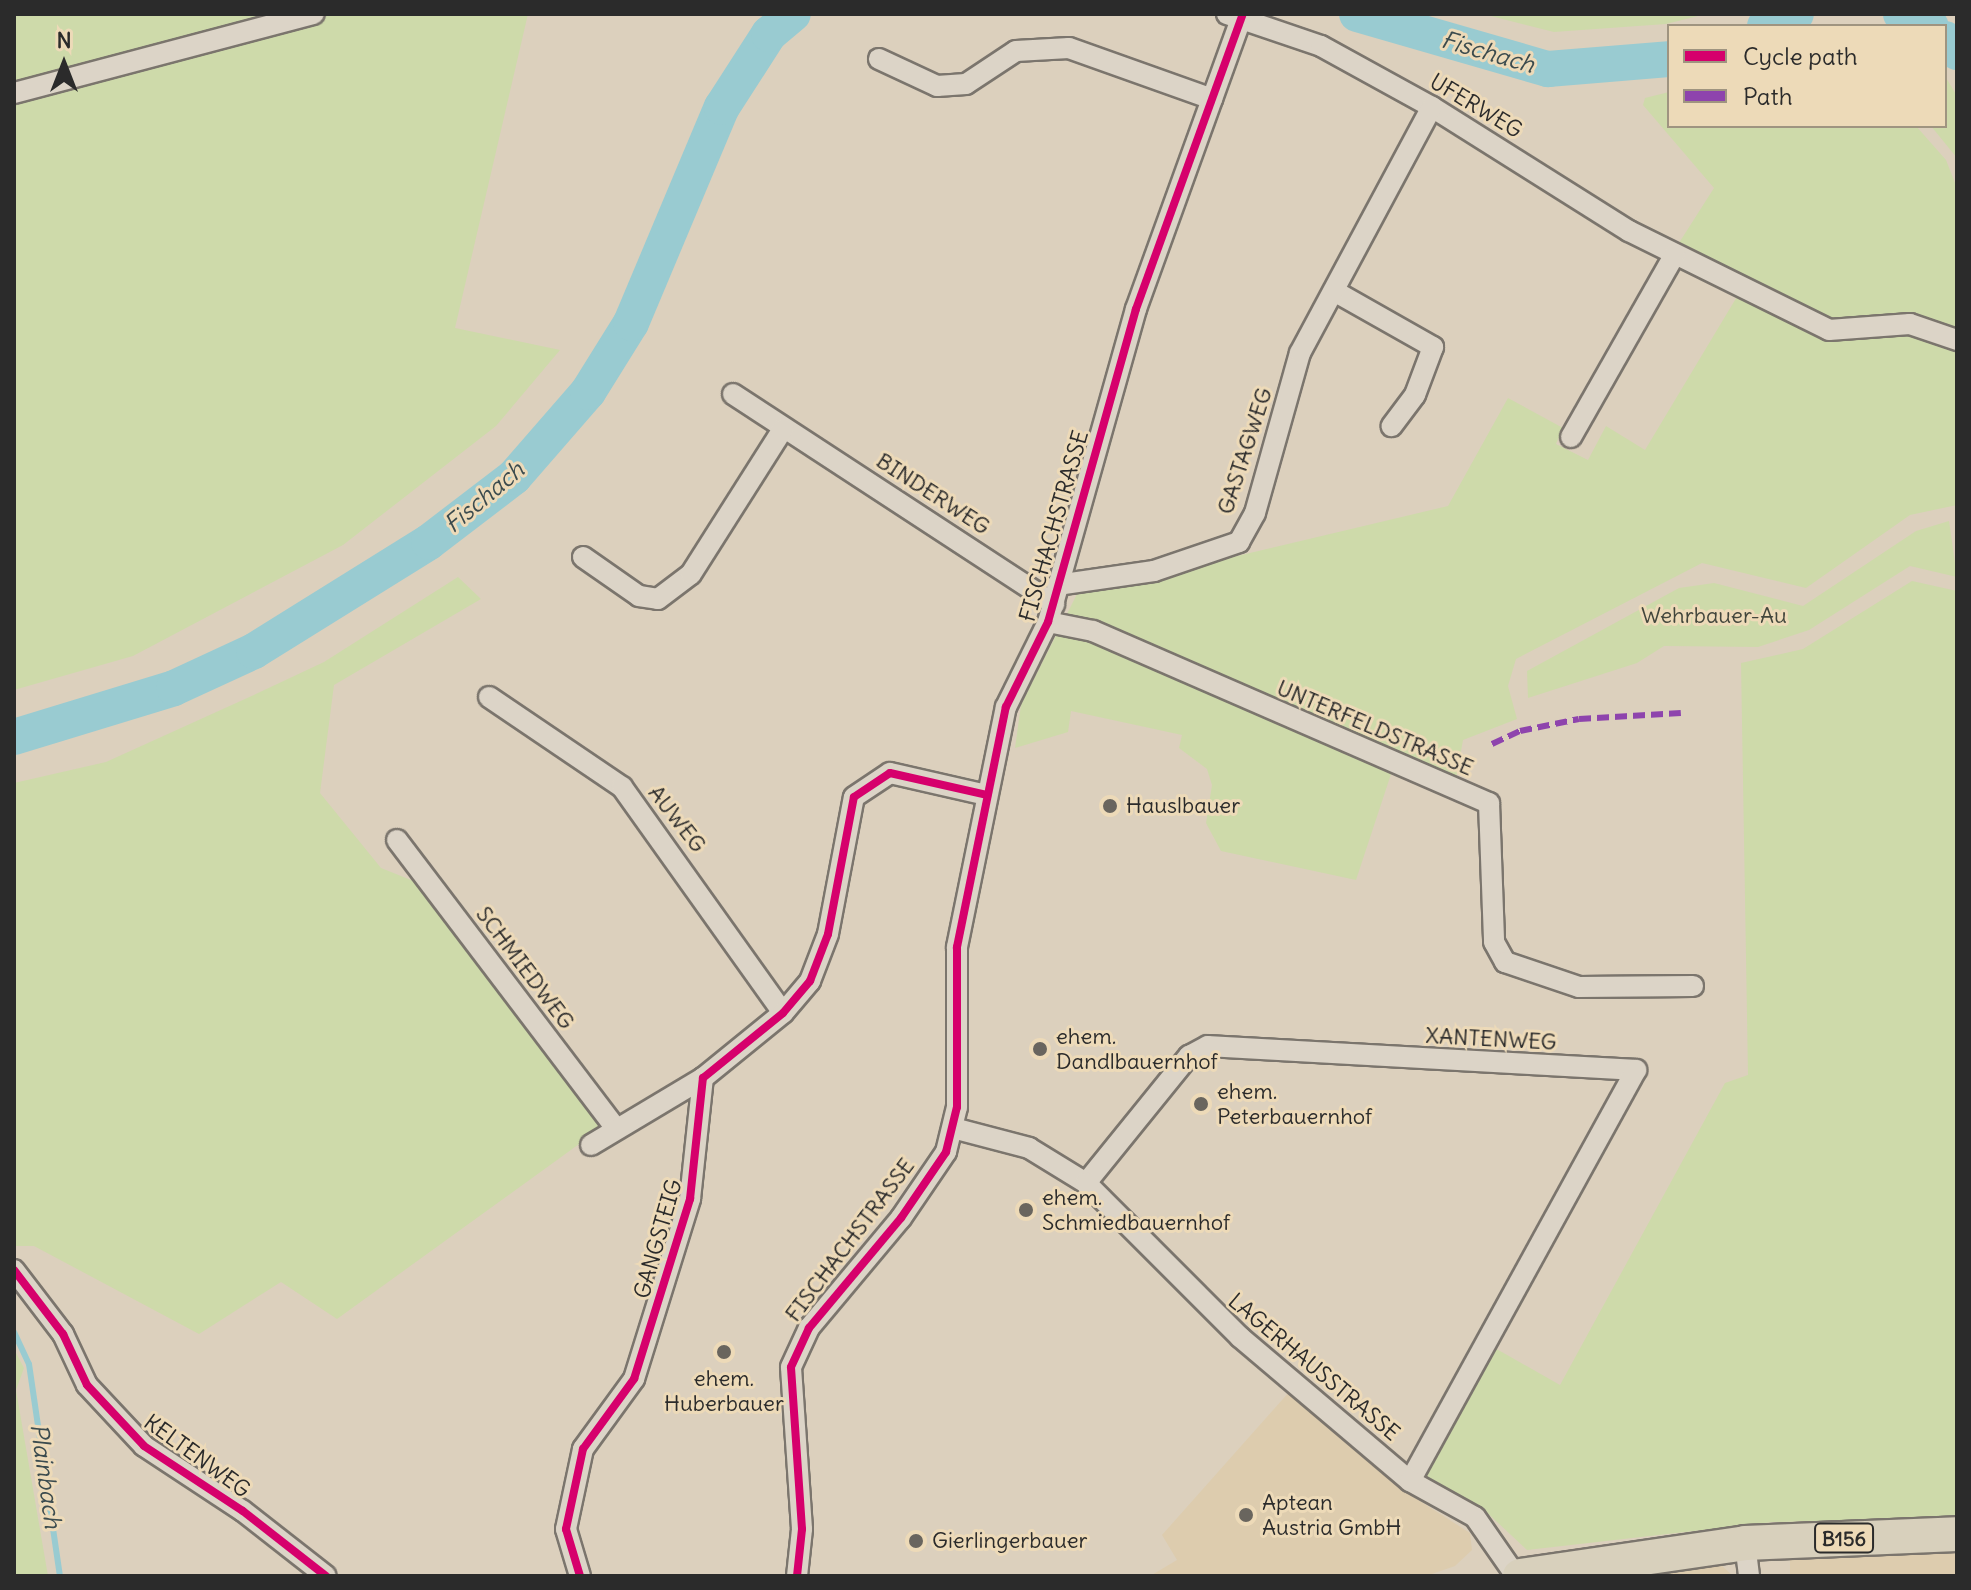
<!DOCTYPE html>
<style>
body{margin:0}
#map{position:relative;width:1971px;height:1590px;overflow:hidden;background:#dcd0bd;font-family:Delius,sans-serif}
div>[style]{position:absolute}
.built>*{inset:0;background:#ddccae}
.green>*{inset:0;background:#cedaaa}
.stream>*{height:6px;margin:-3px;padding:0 3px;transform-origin:3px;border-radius:3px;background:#99cbd1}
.river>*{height:36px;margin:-18px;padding:0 18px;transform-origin:18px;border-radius:18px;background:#99cbd1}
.roads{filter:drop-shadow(2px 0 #7b756d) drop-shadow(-2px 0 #7b756d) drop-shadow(0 2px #7b756d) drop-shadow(0 -2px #7b756d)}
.street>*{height:20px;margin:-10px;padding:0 10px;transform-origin:10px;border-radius:10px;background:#dcd4c7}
.primary>*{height:34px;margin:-17px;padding:0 17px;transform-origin:17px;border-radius:17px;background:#d8d0bc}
.quiet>*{height:6px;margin-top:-3px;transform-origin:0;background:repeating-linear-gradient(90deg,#8e44ad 0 12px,transparent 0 18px)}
.cycleway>*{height:8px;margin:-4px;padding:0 4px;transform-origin:4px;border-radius:4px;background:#d6006c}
.dots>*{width:22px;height:22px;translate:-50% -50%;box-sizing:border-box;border:4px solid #eddab8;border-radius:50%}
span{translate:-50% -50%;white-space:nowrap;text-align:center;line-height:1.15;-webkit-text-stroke:6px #eddab8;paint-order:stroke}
.shield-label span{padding:2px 6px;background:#eddab8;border:2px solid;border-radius:6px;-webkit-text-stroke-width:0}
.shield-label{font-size:20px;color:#2b2b2b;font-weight:700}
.street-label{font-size:22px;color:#2b2b2b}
.park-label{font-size:22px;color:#42463c}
.poi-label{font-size:22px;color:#2b2b2b}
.left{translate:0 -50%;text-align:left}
.water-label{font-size:24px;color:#3b4b4e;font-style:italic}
.frame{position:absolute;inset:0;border:16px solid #2b2b2b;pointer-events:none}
.legend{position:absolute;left:1667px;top:24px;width:280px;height:104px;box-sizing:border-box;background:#eddab8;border:2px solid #9f9480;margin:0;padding:10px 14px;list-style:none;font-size:24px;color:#2b2b2b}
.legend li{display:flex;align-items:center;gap:16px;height:40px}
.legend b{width:40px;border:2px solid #9f9480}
.north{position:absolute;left:24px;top:24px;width:80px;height:80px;-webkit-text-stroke:6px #eddab8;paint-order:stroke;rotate:0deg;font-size:22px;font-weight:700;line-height:32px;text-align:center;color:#2b2b2b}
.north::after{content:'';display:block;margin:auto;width:28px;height:36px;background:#2b2b2b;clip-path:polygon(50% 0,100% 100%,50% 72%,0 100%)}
</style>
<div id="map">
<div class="built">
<i style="clip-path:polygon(1291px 1390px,1412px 1496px,1470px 1533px,1472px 1550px,1455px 1566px,1426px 1576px,1150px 1576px,1177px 1560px,1162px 1535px)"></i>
<i style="clip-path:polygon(1957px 1553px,1957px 1576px,1790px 1576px,1790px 1560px)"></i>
<i style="clip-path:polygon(1719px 1563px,1733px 1576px,1623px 1576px)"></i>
</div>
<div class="green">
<i style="clip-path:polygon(14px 14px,528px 14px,455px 328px,560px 350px,496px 426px,343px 545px,133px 656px,14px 690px)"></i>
<i style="clip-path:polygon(1483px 14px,1706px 14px,1666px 24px,1554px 32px)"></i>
<i style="clip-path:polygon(1945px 76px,1957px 96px,1957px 158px,1931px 126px,1945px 126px)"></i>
<i style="clip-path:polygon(1669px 92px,1669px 126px,1916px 126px,1946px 160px,1957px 188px,1957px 505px,1910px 515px,1806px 588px,1702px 563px,1516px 659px,1508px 686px,1517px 719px,1463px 740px,1456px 779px,1397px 756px,1356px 880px,1221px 851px,1206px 823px,1212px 785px,1207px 769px,1179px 748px,1182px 735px,1071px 711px,1068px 732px,1015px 748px,1021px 705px,1077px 594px,1448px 506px,1508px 398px,1563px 428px,1556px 444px,1588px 460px,1606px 426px,1645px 450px,1747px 280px,1677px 246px,1714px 188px,1643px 105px,1645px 98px)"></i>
<i style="clip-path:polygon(1949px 521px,1957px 577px,1910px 566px,1809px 630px,1758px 647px,1664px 646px,1637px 663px,1528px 698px,1527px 671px,1679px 588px,1714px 583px,1803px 606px,1916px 531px)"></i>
<i style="clip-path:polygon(458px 577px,481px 599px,334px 685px,320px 793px,381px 868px,426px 886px,604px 1126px,337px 1319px,281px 1282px,199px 1334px,34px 1246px,14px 1246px,14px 783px,106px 762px,258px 693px,324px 662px)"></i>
<i style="clip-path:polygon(1912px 581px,1957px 591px,1957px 1518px,1773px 1522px,1527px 1550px,1481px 1507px,1423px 1474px,1493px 1347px,1560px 1385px,1725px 1083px,1748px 1075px,1741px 663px,1803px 649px)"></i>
<i style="clip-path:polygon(14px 1349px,24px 1368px,16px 1390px,48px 1576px,14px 1576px)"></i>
</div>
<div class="stream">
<i style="left:14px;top:1332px;width:35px;rotate:65deg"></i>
<i style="left:29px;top:1364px;width:214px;rotate:81.7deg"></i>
</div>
<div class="river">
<i style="left:1357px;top:14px;width:199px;rotate:16.1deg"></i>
<i style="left:1548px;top:69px;width:121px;rotate:-4.7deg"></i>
<i style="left:1901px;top:14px;width:32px;rotate:22deg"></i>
<i style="left:1765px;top:26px;width:33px;rotate:-21deg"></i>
<i style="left:1945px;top:39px;width:18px;rotate:47deg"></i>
<i style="left:14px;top:737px;width:167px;rotate:-17deg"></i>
<i style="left:174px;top:688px;width:88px;rotate:-24.8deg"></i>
<i style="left:254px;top:651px;width:206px;rotate:-31.9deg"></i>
<i style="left:429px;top:542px;width:107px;rotate:-37.4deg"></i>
<i style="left:514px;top:477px;width:113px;rotate:-49deg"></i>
<i style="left:588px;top:392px;width:81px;rotate:-58.1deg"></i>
<i style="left:631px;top:323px;width:234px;rotate:-67.2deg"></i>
<i style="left:722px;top:107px;width:87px;rotate:-57.2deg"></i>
<i style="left:769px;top:34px;width:31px;rotate:-40deg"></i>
</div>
<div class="roads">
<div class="street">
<i style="left:1227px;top:14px;width:99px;rotate:18.8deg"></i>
<i style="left:1321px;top:46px;width:127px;rotate:28.8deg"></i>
<i style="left:1432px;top:107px;width:233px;rotate:32.2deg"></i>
<i style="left:1629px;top:231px;width:223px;rotate:26.3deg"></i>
<i style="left:1829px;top:330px;width:81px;rotate:-4.2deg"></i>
<i style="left:1910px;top:324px;width:50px;rotate:18.8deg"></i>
<i style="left:879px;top:59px;width:64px;rotate:25deg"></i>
<i style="left:937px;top:86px;width:29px;rotate:-4deg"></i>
<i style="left:966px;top:84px;width:60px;rotate:-33.4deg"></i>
<i style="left:1016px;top:51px;width:53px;rotate:-3.2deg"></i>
<i style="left:1069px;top:48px;width:152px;rotate:19.6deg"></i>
<i style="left:14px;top:93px;width:310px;rotate:-14.8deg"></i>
<i style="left:1334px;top:291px;width:114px;rotate:29.5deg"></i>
<i style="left:1433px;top:347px;width:51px;rotate:110.6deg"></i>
<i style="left:1415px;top:395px;width:39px;rotate:127deg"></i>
<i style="left:733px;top:394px;width:384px;rotate:33.2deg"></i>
<i style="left:1571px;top:437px;width:210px;rotate:-60.4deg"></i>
<i style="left:583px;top:557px;width:68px;rotate:34.9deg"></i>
<i style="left:639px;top:596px;width:19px;rotate:9deg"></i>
<i style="left:658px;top:599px;width:41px;rotate:-37.1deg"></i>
<i style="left:691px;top:574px;width:172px;rotate:-57.6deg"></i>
<i style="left:1057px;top:585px;width:98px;rotate:-8.2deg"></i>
<i style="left:1154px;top:571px;width:90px;rotate:-18.8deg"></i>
<i style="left:1239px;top:542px;width:33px;rotate:-61deg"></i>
<i style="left:1255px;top:513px;width:166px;rotate:-74.3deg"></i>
<i style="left:1300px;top:353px;width:279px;rotate:-61.8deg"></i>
<i style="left:1048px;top:622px;width:46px;rotate:11.3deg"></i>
<i style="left:1093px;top:631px;width:432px;rotate:23.5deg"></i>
<i style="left:1489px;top:803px;width:139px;rotate:87.9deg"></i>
<i style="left:1494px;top:942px;width:23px;rotate:61deg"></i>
<i style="left:1505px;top:962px;width:78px;rotate:18.7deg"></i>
<i style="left:1579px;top:987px;width:114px;rotate:-0.5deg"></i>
<i style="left:489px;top:697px;width:161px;rotate:34.1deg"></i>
<i style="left:622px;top:787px;width:277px;rotate:54.5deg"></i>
<i style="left:397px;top:840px;width:359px;rotate:52.8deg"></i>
<i style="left:953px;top:1128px;width:79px;rotate:14.7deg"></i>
<i style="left:1029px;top:1148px;width:67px;rotate:31.6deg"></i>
<i style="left:1086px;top:1183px;width:164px;rotate:-51deg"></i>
<i style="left:1189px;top:1056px;width:21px;rotate:-28deg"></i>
<i style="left:1208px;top:1046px;width:429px;rotate:3.2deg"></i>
<i style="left:1636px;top:1070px;width:469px;rotate:118.8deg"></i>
<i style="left:591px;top:1145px;width:131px;rotate:-30.9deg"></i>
<i style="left:1086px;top:1183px;width:218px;rotate:45deg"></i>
<i style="left:1240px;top:1337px;width:223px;rotate:40.3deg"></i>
<i style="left:1410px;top:1481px;width:74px;rotate:29deg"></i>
<i style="left:1475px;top:1517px;width:72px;rotate:55.2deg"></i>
<i style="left:14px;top:1270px;width:81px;rotate:52.6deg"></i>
<i style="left:63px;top:1334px;width:56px;rotate:64.8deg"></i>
<i style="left:87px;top:1385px;width:83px;rotate:46.9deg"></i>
<i style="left:144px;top:1446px;width:118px;rotate:33.3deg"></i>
<i style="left:243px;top:1511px;width:105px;rotate:38.1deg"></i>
<i style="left:1745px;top:1543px;width:33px;rotate:83deg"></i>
<i style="left:580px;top:1576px;width:49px;rotate:-106.6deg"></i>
<i style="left:566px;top:1529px;width:82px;rotate:-78deg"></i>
<i style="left:583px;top:1449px;width:87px;rotate:-53.9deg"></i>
<i style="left:634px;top:1379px;width:189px;rotate:-72.7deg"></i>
<i style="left:690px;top:1199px;width:122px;rotate:-83.9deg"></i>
<i style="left:703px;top:1078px;width:103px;rotate:-39.1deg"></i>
<i style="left:783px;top:1013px;width:42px;rotate:-49.8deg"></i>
<i style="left:810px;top:981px;width:50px;rotate:-69deg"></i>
<i style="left:828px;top:934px;width:139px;rotate:-79.3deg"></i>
<i style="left:854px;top:797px;width:43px;rotate:-33.7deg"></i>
<i style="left:890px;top:773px;width:99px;rotate:12.8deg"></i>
<i style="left:797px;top:1576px;width:47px;rotate:-83.9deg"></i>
<i style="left:802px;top:1529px;width:162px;rotate:-93.9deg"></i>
<i style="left:791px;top:1367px;width:43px;rotate:-65.2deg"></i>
<i style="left:809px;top:1328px;width:143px;rotate:-50.1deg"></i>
<i style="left:901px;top:1218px;width:80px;rotate:-55.7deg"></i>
<i style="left:946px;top:1152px;width:46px;rotate:-76.3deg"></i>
<i style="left:957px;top:1107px;width:160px;rotate:-90deg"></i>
<i style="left:957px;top:947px;width:245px;rotate:-78.5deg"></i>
<i style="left:1006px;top:707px;width:95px;rotate:-63.7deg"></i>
<i style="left:1048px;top:622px;width:325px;rotate:-74.3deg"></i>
<i style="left:1136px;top:309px;width:314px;rotate:-70.1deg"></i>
</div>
<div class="primary">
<i style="left:1520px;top:1576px;width:227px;rotate:-8.3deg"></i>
<i style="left:1745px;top:1543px;width:212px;rotate:-2.4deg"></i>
</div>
</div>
<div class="quiet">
<i style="left:1492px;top:744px;width:31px;rotate:-25deg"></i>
<i style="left:1520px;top:731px;width:60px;rotate:-11.5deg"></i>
<i style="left:1579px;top:719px;width:102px;rotate:-3.4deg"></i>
</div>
<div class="cycleway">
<i style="left:14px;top:1270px;width:81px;rotate:52.6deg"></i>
<i style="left:63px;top:1334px;width:56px;rotate:64.8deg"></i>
<i style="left:87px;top:1385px;width:83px;rotate:46.9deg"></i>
<i style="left:144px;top:1446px;width:118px;rotate:33.3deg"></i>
<i style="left:243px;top:1511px;width:105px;rotate:38.1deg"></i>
<i style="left:580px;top:1576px;width:49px;rotate:-106.6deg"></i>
<i style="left:566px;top:1529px;width:82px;rotate:-78deg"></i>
<i style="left:583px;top:1449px;width:87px;rotate:-53.9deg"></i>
<i style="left:634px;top:1379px;width:189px;rotate:-72.7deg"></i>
<i style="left:690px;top:1199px;width:122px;rotate:-83.9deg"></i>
<i style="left:703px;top:1078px;width:103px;rotate:-39.1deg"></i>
<i style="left:783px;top:1013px;width:42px;rotate:-49.8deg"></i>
<i style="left:810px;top:981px;width:50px;rotate:-69deg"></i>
<i style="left:828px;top:934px;width:139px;rotate:-79.3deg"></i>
<i style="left:854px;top:797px;width:43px;rotate:-33.7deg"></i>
<i style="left:890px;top:773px;width:99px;rotate:12.8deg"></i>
<i style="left:797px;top:1576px;width:47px;rotate:-83.9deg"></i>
<i style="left:802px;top:1529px;width:162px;rotate:-93.9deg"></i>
<i style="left:791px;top:1367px;width:43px;rotate:-65.2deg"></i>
<i style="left:809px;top:1328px;width:143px;rotate:-50.1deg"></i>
<i style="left:901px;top:1218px;width:80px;rotate:-55.7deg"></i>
<i style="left:946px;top:1152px;width:46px;rotate:-76.3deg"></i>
<i style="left:957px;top:1107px;width:160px;rotate:-90deg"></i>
<i style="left:957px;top:947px;width:245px;rotate:-78.5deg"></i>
<i style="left:1006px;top:707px;width:95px;rotate:-63.7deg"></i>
<i style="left:1048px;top:622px;width:325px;rotate:-74.3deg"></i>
<i style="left:1136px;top:309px;width:314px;rotate:-70.1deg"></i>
</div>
<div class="dots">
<i style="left:1110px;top:806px;background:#69655e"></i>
<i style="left:1040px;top:1049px;background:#69655e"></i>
<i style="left:1201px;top:1104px;background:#69655e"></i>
<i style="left:1026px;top:1210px;background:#69655e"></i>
<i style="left:724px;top:1352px;background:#69655e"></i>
<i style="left:1246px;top:1515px;background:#69655e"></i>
<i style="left:916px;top:1541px;background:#69655e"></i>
</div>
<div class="shield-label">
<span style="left:1844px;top:1538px">B156</span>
</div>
<div class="street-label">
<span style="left:1476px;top:106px;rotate:31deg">UFERWEG</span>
<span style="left:1245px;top:451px;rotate:-72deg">GASTAGWEG</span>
<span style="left:933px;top:494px;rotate:33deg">BINDERWEG</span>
<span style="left:1054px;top:526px;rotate:-74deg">FISCHACHSTRASSE</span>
<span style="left:1375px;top:728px;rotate:23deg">UNTERFELDSTRASSE</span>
<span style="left:677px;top:819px;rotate:52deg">AUWEG</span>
<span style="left:525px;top:968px;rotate:53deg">SCHMIEDWEG</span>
<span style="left:1491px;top:1039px;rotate:3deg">XANTENWEG</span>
<span style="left:658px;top:1239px;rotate:-74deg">GANGSTEIG</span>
<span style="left:850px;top:1240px;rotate:-53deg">FISCHACHSTRASSE</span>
<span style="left:1314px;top:1367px;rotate:40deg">LAGERHAUSSTRASSE</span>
<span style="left:197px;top:1456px;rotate:36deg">KELTENWEG</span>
</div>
<div class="park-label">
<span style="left:1714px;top:616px">Wehrbauer-Au</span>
</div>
<div class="poi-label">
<span class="left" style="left:1126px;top:806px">Hauslbauer</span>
<span class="left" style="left:1056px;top:1049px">ehem.<br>Dandlbauernhof</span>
<span class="left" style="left:1217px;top:1104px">ehem.<br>Peterbauernhof</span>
<span class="left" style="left:1042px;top:1210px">ehem.<br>Schmiedbauernhof</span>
<span style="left:724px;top:1391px">ehem.<br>Huberbauer</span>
<span class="left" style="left:1262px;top:1515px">Aptean<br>Austria GmbH</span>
<span class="left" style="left:932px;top:1541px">Gierlingerbauer</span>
</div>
<div class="water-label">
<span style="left:1488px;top:52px;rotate:16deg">Fischach</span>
<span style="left:484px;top:497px;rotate:-40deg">Fischach</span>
<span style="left:46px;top:1476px;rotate:82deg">Plainbach</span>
</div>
<div class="frame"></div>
<ul class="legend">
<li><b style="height:10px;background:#d6006c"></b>Cycle path</li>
<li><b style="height:10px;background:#8e44ad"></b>Path</li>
</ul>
<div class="north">N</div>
</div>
